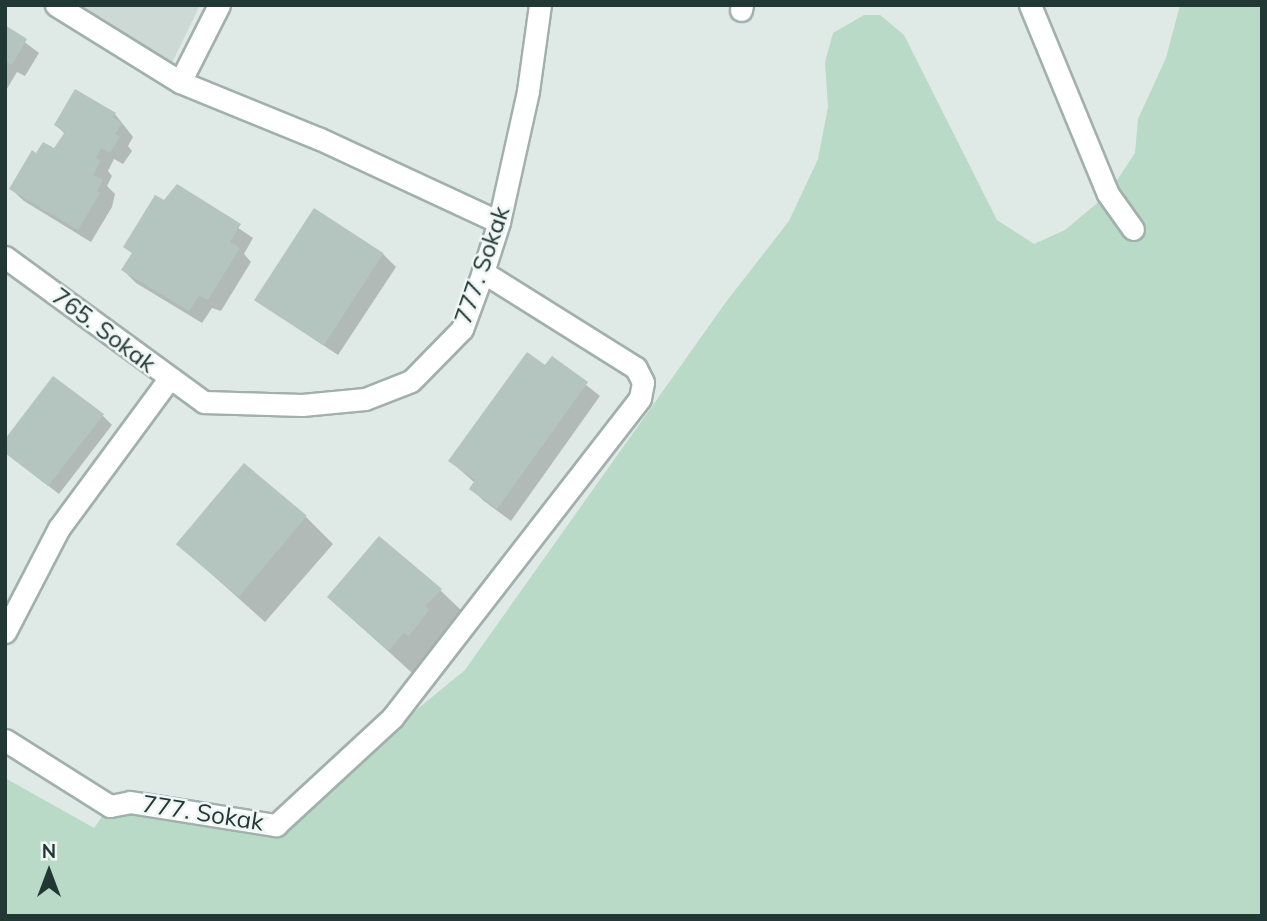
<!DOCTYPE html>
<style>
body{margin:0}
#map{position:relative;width:1267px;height:921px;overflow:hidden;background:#dfe9e6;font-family:Mulish,sans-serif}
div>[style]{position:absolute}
.built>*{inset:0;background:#cdd9d5}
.green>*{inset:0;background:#b8dac6}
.shadow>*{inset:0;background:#0003}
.building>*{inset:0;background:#b4c4bf;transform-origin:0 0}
.roads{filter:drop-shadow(2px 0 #a2b0ad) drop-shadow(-2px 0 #a2b0ad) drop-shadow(0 2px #a2b0ad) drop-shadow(0 -2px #a2b0ad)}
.minor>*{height:21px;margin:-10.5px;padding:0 10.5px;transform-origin:10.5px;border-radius:10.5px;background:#fff}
span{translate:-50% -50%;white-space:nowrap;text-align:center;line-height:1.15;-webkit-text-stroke:5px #eff6f3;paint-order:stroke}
.street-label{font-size:24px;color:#213835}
.frame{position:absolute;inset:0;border:7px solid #213835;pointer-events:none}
.north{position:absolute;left:14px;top:837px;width:70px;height:70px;-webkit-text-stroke:5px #eff6f3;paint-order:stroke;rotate:0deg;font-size:19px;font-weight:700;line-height:28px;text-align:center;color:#213835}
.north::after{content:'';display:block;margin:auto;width:24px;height:32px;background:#213835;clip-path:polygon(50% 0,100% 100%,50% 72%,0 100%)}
</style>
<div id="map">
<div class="built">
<i style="clip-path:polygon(74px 5px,200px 5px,171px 65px)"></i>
</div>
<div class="green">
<i style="clip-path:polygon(1180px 5px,1262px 5px,1262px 916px,5px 916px,5px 778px,94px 828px,110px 806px,276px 825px,465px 670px,726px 302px,789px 221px,818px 159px,828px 107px,825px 62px,833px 33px,864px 15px,880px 15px,904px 35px,997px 220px,1034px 244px,1065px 230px,1108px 194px,1135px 153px,1138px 119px,1166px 58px)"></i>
</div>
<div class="shadow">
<i style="clip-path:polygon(5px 27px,39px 53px,25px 76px,17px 72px,5px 92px)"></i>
<i style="clip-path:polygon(115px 114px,133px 137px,128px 146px,132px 151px,123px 164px,114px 159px,108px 171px,112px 176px,107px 186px,115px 194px,112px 207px,91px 242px,24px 201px,11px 189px,37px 155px,54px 151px,65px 134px,56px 125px)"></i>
<i style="clip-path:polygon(177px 186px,253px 238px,244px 254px,251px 262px,221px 311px,212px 308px,202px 323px,136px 283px,123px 270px,133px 254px,125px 246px)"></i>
<i style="clip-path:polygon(383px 254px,396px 267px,338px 355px,258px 302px)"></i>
<i style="clip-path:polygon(552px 358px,600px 396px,511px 521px,484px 501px,471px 489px,475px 483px,450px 461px)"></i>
<i style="clip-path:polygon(102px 415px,112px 425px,59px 494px,5px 452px)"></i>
<i style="clip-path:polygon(306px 517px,333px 544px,265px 622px,178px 544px)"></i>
<i style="clip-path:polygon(440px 590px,464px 613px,412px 673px,329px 597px)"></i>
</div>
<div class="building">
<i style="clip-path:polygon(5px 25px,27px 39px,12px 65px,5px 61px)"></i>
<i style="clip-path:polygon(75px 89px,116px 113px,113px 117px,122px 123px,115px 134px,120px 137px,110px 153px,101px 148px,96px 158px,101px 161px,93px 175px,103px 180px,97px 191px,100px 193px,78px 230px,9px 189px,32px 150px,36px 153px,43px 142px,54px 148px,65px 132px,54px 125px)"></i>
<i style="clip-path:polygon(177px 184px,241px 224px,230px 242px,240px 248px,208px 300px,199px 296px,189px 311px,121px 270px,132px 253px,123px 247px,155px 195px,164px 200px)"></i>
<i style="left:314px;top:208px;width:83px;height:110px;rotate:33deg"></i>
<i style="clip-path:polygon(527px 352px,545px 365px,552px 356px,588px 382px,497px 509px,469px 489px,475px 480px,448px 461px)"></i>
<i style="clip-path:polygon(53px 376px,104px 414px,48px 486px,5px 453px,5px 439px)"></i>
<i style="left:244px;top:463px;width:82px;height:106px;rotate:40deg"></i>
<i style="clip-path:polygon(379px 536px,442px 589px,425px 606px,429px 610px,409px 636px,404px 633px,388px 651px,327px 597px)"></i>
</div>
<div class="roads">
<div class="minor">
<i style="left:56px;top:5px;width:146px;rotate:31.8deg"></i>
<i style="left:180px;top:82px;width:151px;rotate:22.2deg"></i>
<i style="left:320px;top:139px;width:197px;rotate:24.9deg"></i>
<i style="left:1030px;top:5px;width:204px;rotate:67.6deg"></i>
<i style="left:1108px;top:194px;width:43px;rotate:54.5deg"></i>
<i style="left:741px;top:10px;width:5px;rotate:-79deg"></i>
<i style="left:180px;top:82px;width:86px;rotate:-63.1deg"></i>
<i style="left:5px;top:257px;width:246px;rotate:36.1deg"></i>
<i style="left:204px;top:402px;width:98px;rotate:1.8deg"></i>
<i style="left:302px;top:405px;width:63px;rotate:-5.4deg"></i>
<i style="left:365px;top:399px;width:49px;rotate:-21.4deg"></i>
<i style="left:411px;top:381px;width:73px;rotate:-45.6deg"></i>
<i style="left:462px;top:329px;width:61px;rotate:-69.8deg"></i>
<i style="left:483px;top:272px;width:52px;rotate:-72.3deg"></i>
<i style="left:499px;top:222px;width:134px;rotate:-77.5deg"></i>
<i style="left:528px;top:91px;width:87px;rotate:-82.1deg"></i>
<i style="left:5px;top:632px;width:117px;rotate:-62.6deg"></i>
<i style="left:59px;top:528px;width:185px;rotate:-53.6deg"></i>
<i style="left:5px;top:740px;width:124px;rotate:32.2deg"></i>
<i style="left:110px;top:806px;width:20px;rotate:-11deg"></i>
<i style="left:130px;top:802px;width:148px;rotate:9deg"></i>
<i style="left:276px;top:825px;width:158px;rotate:-42.7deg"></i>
<i style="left:392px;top:718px;width:405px;rotate:-52.2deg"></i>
<i style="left:640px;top:398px;width:16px;rotate:-79deg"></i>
<i style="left:643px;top:382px;width:16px;rotate:-117deg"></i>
<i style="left:636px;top:368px;width:181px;rotate:-147.9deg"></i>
</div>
</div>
<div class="street-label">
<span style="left:482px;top:265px;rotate:-71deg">777. Sokak</span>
<span style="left:104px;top:330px;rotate:37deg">765. Sokak</span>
<span style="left:203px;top:813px;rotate:9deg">777. Sokak</span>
</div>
<div class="frame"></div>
<div class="north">N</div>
</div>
